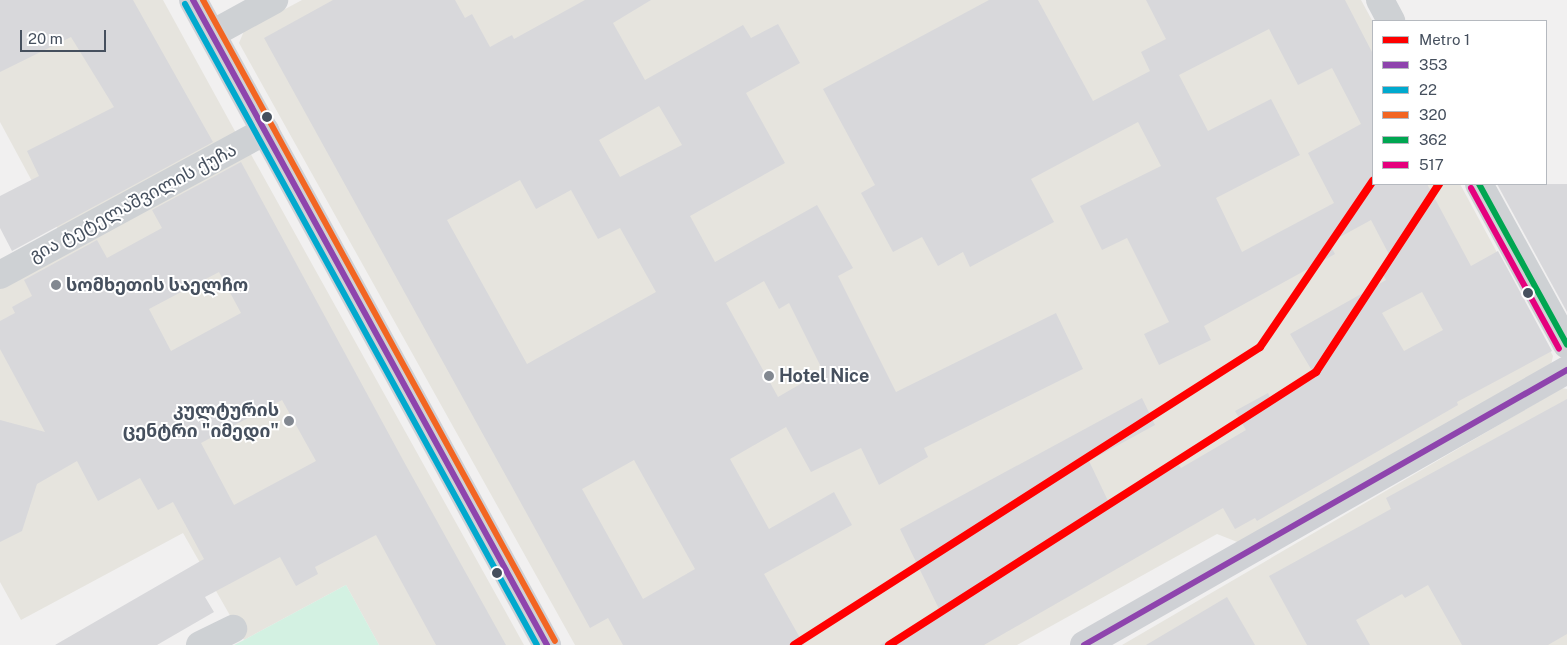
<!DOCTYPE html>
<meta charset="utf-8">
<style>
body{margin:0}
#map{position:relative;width:1567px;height:645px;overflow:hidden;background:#f1f0f0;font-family:"Public Sans","Noto Sans Georgian",sans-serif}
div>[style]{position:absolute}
.commercial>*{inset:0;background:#e6e4de}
.green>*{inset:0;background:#d3f1e2}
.building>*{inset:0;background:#d8d8db}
.minor>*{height:28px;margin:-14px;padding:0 14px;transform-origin:14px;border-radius:14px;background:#ced1d4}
.secondary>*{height:28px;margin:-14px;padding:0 14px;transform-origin:14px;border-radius:14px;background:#cfd1d5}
.bus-1>*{height:6px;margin:-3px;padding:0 3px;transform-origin:3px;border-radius:3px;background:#8e44ad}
.bus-2>*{height:6px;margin:-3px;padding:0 3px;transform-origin:3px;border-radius:3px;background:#00a9ce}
.bus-3>*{height:6px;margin:-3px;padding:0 3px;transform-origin:3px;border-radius:3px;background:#f26522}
.bus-4>*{height:6px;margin:-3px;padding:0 3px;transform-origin:3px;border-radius:3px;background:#00a651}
.bus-5>*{height:6px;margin:-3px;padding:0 3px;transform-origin:3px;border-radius:3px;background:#e5007d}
.metro-1>*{height:8px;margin:-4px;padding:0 4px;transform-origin:4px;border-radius:4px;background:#f00}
.dots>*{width:14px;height:14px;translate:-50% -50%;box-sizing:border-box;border:2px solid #fff;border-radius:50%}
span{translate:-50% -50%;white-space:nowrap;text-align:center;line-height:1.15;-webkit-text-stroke:4px #fff;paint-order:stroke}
.street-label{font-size:18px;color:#46505e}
.poi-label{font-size:18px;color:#46505e;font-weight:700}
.left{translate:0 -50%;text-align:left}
.right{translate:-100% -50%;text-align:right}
.legend{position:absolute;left:1372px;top:20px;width:175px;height:165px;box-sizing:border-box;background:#fff;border:1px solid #b5b9bf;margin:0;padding:6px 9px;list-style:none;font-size:15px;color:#46505e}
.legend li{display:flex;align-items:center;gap:10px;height:25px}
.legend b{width:25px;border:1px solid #b5b9bf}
.scale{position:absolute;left:20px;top:30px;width:86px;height:22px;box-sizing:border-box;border:2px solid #46505e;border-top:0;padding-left:6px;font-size:15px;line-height:18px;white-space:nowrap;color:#46505e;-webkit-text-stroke:4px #fff;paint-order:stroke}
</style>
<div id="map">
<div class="commercial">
<i style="clip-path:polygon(0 0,163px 0,236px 133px,60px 233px,0 122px)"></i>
<i style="clip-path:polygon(302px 0,1361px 0,1373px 22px,1373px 184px,1460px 184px,1553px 356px,1551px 365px,1245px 545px,1217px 534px,1017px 645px,575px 645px,239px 43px,244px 31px)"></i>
<i style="clip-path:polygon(248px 149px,524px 645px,379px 645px,346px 585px,244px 640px,183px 533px,21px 620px,0 582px,0 281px)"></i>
<i style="clip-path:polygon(1562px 388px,1567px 389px,1567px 645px,1122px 645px)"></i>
</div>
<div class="green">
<i style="clip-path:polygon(346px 585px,379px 645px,234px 645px,244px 640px)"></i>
</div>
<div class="building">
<i style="clip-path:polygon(0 0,133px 0,213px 142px,12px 251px,0 228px,0 196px,39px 176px,27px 151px,114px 107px,71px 37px,0 72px)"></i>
<i style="clip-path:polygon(evenodd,333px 0,455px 0,465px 18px,472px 14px,490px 47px,512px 35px,514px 39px,585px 0,651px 0,613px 23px,645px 80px,743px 25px,751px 38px,778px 24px,800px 63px,746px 93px,785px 163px,690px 216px,715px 262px,817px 205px,853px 268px,838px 276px,896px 392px,1056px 313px,1083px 369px,924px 448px,928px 457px,879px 485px,861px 448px,811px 472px,786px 427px,730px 459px,769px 529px,834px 492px,852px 525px,764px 574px,804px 645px,623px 645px,608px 618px,590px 628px,264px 38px,333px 0,659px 106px,682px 145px,620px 177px,599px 140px,659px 106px,333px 0,520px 180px,536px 209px,571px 190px,598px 239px,620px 228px,656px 292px,527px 364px,447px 220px,520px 180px,333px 0,764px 281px,779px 309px,789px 303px,823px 371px,778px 397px,726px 303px,764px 281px,333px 0,634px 460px,695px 569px,643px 599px,582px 489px,634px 460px)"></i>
<i style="clip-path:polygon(evenodd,989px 0,1038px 0,1093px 101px,1150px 71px,1141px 52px,1166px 39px,1146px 0,1345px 0,1373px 54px,1373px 184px,1427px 184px,1471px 266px,1498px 251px,1552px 351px,1457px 402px,1458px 405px,1257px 521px,1255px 518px,1235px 529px,1223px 508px,984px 645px,880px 645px,941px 613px,900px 529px,1142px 398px,1155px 425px,1089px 461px,1110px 505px,1179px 465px,1181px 468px,1246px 430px,1235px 411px,1268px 393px,1271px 399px,1314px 374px,1290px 334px,1386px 280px,1380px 269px,1393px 262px,1371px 220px,1329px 243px,1335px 254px,1204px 326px,1211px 340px,1159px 365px,1144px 334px,1169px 322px,1127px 238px,1102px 250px,1080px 206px,1161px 166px,1138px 122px,1031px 179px,1054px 222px,970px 267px,963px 252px,938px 266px,922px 237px,893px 252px,861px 193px,875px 185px,823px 89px,989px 0,1269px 29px,1298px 85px,1332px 68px,1361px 124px,1308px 153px,1334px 203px,1242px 252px,1216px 198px,1300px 155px,1271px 99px,1208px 131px,1179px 75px,1269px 29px,989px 0,1422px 292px,1443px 330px,1404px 351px,1382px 313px,1422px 292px)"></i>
<i style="clip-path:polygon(evenodd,241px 162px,403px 460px,506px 645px,436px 645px,376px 535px,315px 567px,318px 574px,296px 586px,280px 557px,205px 597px,214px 612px,157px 645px,55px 645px,204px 559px,173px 502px,158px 510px,140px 478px,98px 501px,77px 461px,37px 484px,22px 531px,0 542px,0 420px,45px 432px,0 349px,0 321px,15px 313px,12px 307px,32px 296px,24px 280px,97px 240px,107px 258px,162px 228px,152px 210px,241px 162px,219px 272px,241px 313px,171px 351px,149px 309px,219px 272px,241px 162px,282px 400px,316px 461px,234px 505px,201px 443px,282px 400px)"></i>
<i style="clip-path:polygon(1497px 184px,1567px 184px,1567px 312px)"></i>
<i style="clip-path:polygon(1567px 399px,1567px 634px,1548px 645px,1462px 645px,1428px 585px,1405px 598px,1402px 594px,1356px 620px,1370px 645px,1307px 645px,1269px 576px,1391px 509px,1386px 498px)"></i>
<i style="clip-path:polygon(1227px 597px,1255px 645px,1146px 645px)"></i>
</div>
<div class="minor">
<i style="left:1380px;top:0;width:24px;rotate:62deg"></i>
<i style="left:212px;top:34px;width:71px;rotate:-28.7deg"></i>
<i style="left:1479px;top:184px;width:183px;rotate:61.3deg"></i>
<i style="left:0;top:275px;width:302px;rotate:-28.5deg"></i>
<i style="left:200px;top:645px;width:37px;rotate:-26deg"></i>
</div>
<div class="secondary">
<i style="left:193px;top:0;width:736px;rotate:61.24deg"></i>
<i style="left:1084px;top:645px;width:556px;rotate:-29.66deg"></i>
</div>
<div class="bus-1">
<i style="left:193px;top:0;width:736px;rotate:61.24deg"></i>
<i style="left:1084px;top:645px;width:556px;rotate:-29.66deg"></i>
</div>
<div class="bus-2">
<i style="left:185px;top:4px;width:731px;rotate:61.23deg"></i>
</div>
<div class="bus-3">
<i style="left:203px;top:0;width:731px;rotate:61.23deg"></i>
</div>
<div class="bus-4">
<i style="left:1479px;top:184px;width:183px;rotate:61.3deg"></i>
</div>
<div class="bus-5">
<i style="left:1471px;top:188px;width:183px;rotate:61.3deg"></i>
</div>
<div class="metro-1">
<i style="left:794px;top:645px;width:553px;rotate:-32.6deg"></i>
<i style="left:1260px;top:347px;width:201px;rotate:-55.8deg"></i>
<i style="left:889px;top:645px;width:507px;rotate:-32.59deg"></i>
<i style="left:1316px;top:372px;width:225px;rotate:-56.8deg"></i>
</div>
<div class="dots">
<i style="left:267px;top:117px;background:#46505e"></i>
<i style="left:56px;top:285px;background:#828891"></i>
<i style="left:1528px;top:293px;background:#46505e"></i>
<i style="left:769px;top:376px;background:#828891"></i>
<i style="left:289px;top:421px;background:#828891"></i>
<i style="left:497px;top:573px;background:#46505e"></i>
</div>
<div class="street-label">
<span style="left:133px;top:203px;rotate:-28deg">გია ტეტელაშვილის ქუჩა</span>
</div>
<div class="poi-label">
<span class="left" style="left:66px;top:285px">სომხეთის საელჩო</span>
<span class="left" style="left:779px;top:376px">Hotel Nice</span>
<span class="right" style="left:279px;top:421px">კულტურის<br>ცენტრი "იმედი"</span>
</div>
<ul class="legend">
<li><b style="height:6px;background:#f00"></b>Metro 1</li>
<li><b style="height:6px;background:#8e44ad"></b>353</li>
<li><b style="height:6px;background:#00a9ce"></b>22</li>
<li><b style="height:6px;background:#f26522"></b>320</li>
<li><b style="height:6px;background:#00a651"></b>362</li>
<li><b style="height:6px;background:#e5007d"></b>517</li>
</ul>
<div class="scale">20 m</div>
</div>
